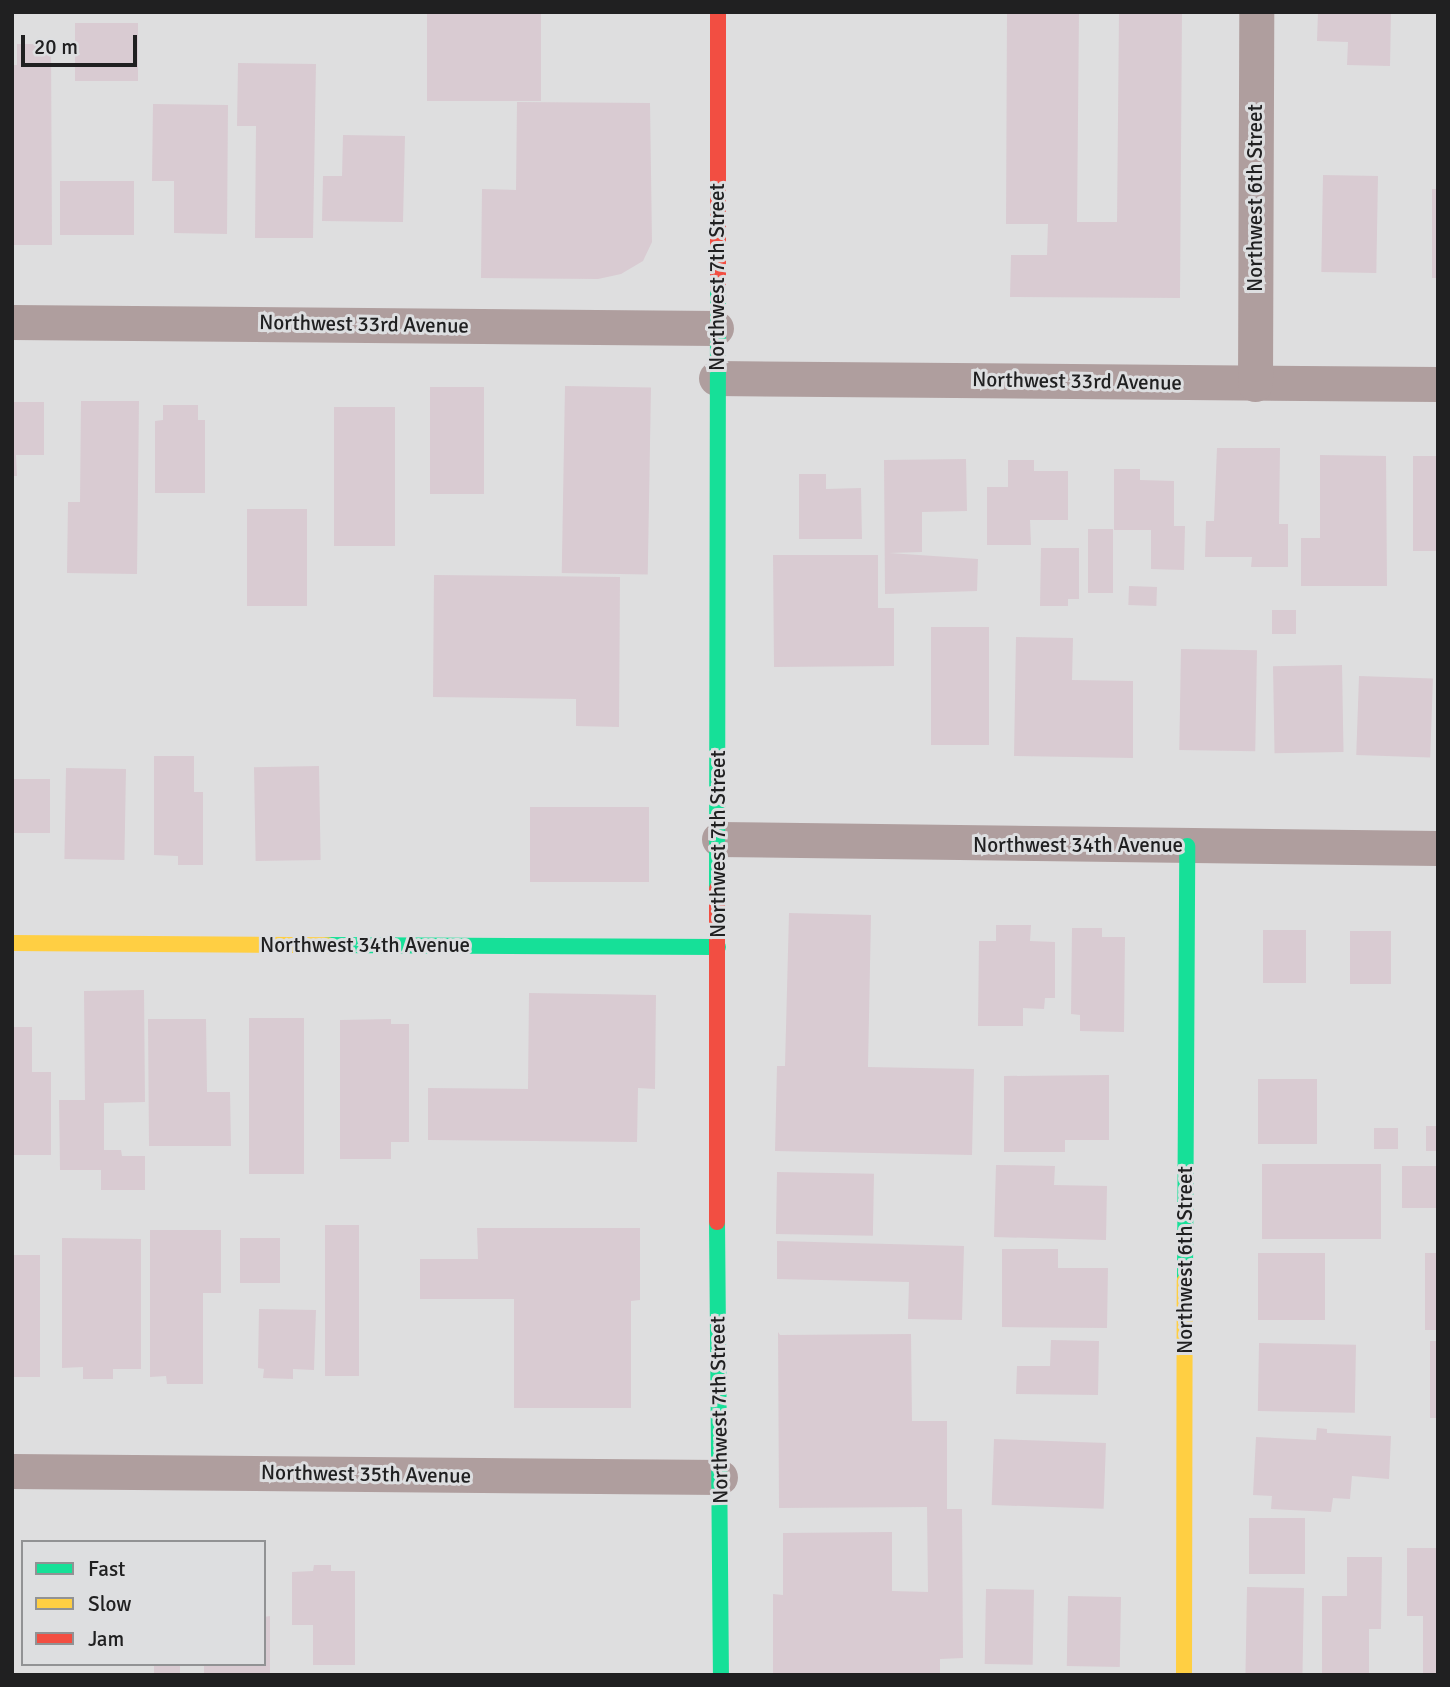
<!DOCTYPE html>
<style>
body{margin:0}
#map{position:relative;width:1450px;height:1687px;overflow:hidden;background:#dededf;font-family:Signika,sans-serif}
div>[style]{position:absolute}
.building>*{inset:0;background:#d9cbd2;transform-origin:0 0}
.street>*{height:35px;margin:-17.5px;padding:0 17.5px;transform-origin:17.5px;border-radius:17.5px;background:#af9e9e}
.fast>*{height:16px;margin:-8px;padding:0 8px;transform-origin:8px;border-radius:8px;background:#16e098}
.slow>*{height:16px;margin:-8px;padding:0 8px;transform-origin:8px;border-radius:8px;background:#ffcf43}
.jam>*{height:16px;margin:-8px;padding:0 8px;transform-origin:8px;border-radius:8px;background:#f24e42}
span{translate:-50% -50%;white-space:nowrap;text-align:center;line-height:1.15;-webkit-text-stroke:6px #dddee0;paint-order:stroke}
.street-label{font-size:21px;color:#202021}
.frame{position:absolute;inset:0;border:14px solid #202021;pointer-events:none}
.legend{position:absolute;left:21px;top:1540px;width:245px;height:126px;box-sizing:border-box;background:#dddee0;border:2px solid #919294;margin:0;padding:9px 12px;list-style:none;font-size:21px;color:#202021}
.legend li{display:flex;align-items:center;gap:14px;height:35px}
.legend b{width:35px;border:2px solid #919294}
.scale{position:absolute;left:21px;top:35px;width:116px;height:32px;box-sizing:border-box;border:4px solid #202021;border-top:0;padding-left:9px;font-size:21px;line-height:24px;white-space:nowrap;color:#202021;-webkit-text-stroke:5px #dddee0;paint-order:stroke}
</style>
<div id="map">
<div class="building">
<i style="left:427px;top:12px;width:114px;height:89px"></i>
<i style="clip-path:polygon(1007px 12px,1079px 12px,1077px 222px,1117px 222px,1119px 12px,1182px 12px,1180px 298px,1010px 297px,1011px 255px,1047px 255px,1048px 224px,1006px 224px)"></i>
<i style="clip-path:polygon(1318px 12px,1391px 12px,1390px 66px,1347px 65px,1348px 42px,1317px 41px)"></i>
<i style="left:75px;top:23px;width:63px;height:58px"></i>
<i style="clip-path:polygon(17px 44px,51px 44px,52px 245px,12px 245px,12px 65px,17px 65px)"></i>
<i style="clip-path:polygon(238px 63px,316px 64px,313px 238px,255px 238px,256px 126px,237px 126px)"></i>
<i style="clip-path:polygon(517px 102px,650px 103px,652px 242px,643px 261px,621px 274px,598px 279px,481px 278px,482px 189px,516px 190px)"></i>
<i style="clip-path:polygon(153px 104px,228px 105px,227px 234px,174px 233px,174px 181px,152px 181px)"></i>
<i style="clip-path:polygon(343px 135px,405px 136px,403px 222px,322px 221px,323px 176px,342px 176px)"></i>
<i style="left:1323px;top:175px;width:55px;height:97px;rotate:1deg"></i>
<i style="left:60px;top:181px;width:74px;height:54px"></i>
<i style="left:1432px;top:189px;width:6px;height:89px"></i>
<i style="left:565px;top:386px;width:86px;height:187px;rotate:1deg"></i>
<i style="left:430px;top:387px;width:54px;height:107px"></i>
<i style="clip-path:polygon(81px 401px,139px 401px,137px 574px,67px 573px,68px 502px,80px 502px)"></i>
<i style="clip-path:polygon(12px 402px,44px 402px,44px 455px,16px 455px,17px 476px,12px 476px)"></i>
<i style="clip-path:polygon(163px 405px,198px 405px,198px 420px,205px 420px,205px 493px,155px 493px,155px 421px,163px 420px)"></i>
<i style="left:334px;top:407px;width:61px;height:139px"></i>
<i style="clip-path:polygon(1217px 448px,1280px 448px,1279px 524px,1288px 524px,1288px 567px,1251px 567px,1252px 557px,1205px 557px,1206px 521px,1214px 521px)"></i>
<i style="clip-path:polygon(1320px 455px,1386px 456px,1387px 586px,1301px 586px,1301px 538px,1320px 538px)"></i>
<i style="left:1413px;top:456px;width:25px;height:95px"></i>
<i style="clip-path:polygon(966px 459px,967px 511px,922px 512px,922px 552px,889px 553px,978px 559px,977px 591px,885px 594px,884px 460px)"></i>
<i style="clip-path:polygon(1008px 460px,1034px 460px,1034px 471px,1068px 471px,1068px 520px,1030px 520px,1031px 545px,987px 545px,987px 487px,1008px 487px)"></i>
<i style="clip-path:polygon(1114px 469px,1140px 469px,1140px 480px,1174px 481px,1174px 526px,1185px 526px,1184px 570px,1151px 569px,1151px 530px,1114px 530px)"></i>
<i style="clip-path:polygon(799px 474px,826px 474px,826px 489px,861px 488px,862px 539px,799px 539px)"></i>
<i style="left:247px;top:509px;width:60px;height:97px"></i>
<i style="left:1088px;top:529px;width:25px;height:64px"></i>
<i style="clip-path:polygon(1041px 548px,1079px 548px,1079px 599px,1068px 599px,1068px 606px,1040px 606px)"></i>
<i style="clip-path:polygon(773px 555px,878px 555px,878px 608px,894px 608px,894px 666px,774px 667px)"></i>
<i style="clip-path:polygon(434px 575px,620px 577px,619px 727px,576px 726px,576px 699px,433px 697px)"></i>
<i style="left:1129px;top:586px;width:28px;height:19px;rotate:2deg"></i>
<i style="left:1272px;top:610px;width:24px;height:24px"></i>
<i style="left:931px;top:627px;width:58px;height:118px"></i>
<i style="clip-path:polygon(1016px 637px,1073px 638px,1072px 680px,1133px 681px,1133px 758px,1014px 756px)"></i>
<i style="left:1181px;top:649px;width:76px;height:101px;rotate:1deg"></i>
<i style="left:1342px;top:665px;width:87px;height:69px;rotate:89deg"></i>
<i style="left:1359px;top:676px;width:74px;height:79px;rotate:2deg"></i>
<i style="clip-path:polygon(154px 756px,194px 756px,194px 792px,203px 792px,203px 865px,178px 865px,178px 856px,154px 855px)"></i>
<i style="left:319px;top:766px;width:94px;height:65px;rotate:89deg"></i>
<i style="left:66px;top:768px;width:60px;height:91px;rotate:1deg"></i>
<i style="left:12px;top:779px;width:38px;height:54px"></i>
<i style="left:530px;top:807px;width:119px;height:75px"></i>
<i style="clip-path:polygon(789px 913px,871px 915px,868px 1067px,974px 1069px,972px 1155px,775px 1151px,777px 1066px,785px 1066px)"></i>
<i style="clip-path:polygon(996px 925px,1031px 925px,1030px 941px,1055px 942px,1055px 998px,1045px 998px,1044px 1009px,1023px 1008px,1023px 1026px,978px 1026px,979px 941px,996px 941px)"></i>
<i style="clip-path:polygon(1072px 928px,1102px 928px,1102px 937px,1125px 937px,1124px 1032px,1080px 1031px,1080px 1015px,1071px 1014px)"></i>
<i style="left:1263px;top:930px;width:43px;height:53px"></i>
<i style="left:1350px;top:931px;width:41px;height:53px"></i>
<i style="clip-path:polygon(144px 990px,145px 1102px,104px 1103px,104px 1150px,121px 1150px,122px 1156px,145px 1156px,145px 1190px,101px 1190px,101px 1170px,60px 1170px,59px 1100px,85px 1100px,84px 991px)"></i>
<i style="clip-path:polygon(529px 993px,656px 995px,655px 1089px,638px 1088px,637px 1142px,428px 1140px,428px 1088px,528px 1089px)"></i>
<i style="left:249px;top:1018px;width:55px;height:156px"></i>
<i style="clip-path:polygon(148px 1019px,206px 1019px,207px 1092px,230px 1092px,231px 1146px,149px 1146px)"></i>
<i style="clip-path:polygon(391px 1019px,391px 1024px,409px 1024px,409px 1142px,391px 1142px,391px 1159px,340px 1159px,340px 1020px)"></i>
<i style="clip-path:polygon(12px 1027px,32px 1027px,32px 1072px,51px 1072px,51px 1155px,14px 1155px)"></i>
<i style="clip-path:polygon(1109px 1075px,1109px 1140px,1065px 1140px,1065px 1152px,1004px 1152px,1004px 1076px)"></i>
<i style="left:1258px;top:1079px;width:59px;height:65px"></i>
<i style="left:1438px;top:1126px;width:25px;height:12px;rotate:90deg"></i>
<i style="left:1374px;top:1128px;width:24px;height:21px"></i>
<i style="left:1381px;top:1164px;width:75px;height:119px;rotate:90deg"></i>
<i style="clip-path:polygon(996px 1165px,1055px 1166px,1054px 1185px,1107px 1186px,1106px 1240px,994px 1237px)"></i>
<i style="left:1402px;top:1166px;width:36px;height:42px"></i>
<i style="left:777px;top:1172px;width:97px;height:62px;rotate:1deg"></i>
<i style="left:325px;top:1225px;width:34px;height:151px"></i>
<i style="clip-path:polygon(477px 1228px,640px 1228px,640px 1300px,631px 1301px,631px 1408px,514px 1408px,514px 1299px,420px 1299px,420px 1259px,478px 1259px)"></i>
<i style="clip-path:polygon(150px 1230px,221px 1230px,221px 1293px,203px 1293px,203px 1384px,167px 1384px,166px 1376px,150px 1377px)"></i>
<i style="clip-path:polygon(62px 1238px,141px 1239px,141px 1369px,113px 1369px,113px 1379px,83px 1379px,83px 1367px,62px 1368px)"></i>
<i style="left:280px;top:1238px;width:45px;height:40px;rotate:90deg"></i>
<i style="clip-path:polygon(777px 1241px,964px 1246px,962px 1320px,908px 1319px,909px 1282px,777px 1279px)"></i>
<i style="clip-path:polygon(1002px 1249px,1058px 1249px,1058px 1268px,1108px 1268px,1107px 1328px,1002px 1327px)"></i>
<i style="left:1258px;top:1253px;width:67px;height:67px"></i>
<i style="left:1438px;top:1253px;width:77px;height:13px;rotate:90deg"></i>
<i style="left:12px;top:1255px;width:28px;height:122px"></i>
<i style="clip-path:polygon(259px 1309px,316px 1310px,314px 1370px,293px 1369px,293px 1379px,263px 1378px,264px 1369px,258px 1368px)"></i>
<i style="clip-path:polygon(778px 1332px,780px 1335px,911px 1334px,912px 1421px,947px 1421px,947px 1509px,962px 1509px,963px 1658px,940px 1659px,940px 1675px,773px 1675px,773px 1594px,783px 1595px,783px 1533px,892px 1532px,892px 1591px,928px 1592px,927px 1507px,779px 1508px)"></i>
<i style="clip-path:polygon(1051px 1340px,1099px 1341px,1098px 1395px,1016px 1394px,1017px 1366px,1050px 1366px)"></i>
<i style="left:1430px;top:1341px;width:8px;height:77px"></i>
<i style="left:1259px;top:1343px;width:97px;height:68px;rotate:1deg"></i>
<i style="clip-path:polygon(1317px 1428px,1327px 1429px,1327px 1433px,1391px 1436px,1389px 1479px,1352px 1476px,1350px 1499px,1333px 1498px,1331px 1512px,1271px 1509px,1272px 1496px,1253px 1495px,1256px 1437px,1316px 1440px)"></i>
<i style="left:994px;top:1439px;width:112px;height:66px;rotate:2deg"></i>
<i style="left:1305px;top:1518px;width:56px;height:56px;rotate:90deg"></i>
<i style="clip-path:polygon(1407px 1548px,1438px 1548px,1438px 1675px,1423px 1675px,1423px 1616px,1407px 1616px)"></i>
<i style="clip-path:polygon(1347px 1557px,1382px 1557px,1381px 1629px,1369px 1629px,1369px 1675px,1322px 1675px,1322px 1596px,1347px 1596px)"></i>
<i style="clip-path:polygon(314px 1565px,331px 1565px,331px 1571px,355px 1571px,355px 1665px,313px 1665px,313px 1625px,292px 1625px,292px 1572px,313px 1571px)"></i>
<i style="left:1247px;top:1587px;width:57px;height:88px;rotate:1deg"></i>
<i style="left:986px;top:1589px;width:48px;height:75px;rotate:1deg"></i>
<i style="left:1068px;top:1596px;width:53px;height:70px;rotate:1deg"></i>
<i style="clip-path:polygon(270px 1616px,270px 1675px,204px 1675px,204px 1664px,264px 1664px,264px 1617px)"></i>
<i style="left:154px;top:1664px;width:26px;height:11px"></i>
</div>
<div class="street">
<i style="left:12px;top:322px;width:704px;rotate:0.49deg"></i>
<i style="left:716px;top:378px;width:722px;rotate:0.48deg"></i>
<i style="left:1255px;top:384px;width:372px;rotate:-89.8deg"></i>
<i style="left:719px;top:839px;width:719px;rotate:0.72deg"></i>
<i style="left:12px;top:1471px;width:708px;rotate:0.49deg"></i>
</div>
<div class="fast">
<i style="left:717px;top:889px;width:601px;rotate:-89.9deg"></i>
<i style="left:328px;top:945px;width:390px;rotate:0.3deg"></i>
<i style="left:717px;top:1222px;width:453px;rotate:89.5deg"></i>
<i style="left:1185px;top:1281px;width:435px;rotate:-89.7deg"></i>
</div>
<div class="slow">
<i style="left:12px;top:943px;width:316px;rotate:0.4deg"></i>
<i style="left:1184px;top:1675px;width:394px;rotate:-89.9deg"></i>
</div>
<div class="jam">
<i style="left:718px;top:288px;width:276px;rotate:-90deg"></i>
<i style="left:717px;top:889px;width:333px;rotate:90deg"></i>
</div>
<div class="street-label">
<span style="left:1255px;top:198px;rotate:-90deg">Northwest 6th Street</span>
<span style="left:717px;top:277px;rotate:-90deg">Northwest 7th Street</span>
<span style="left:364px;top:324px;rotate:1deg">Northwest 33rd Avenue</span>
<span style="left:1077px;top:381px;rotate:1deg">Northwest 33rd Avenue</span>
<span style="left:718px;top:844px;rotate:-90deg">Northwest 7th Street</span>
<span style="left:1078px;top:845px">Northwest 34th Avenue</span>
<span style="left:365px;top:945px">Northwest 34th Avenue</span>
<span style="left:1185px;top:1260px;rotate:-90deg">Northwest 6th Street</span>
<span style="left:719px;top:1410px;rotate:-91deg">Northwest 7th Street</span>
<span style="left:366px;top:1474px;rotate:1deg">Northwest 35th Avenue</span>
</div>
<div class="frame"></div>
<ul class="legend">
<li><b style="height:9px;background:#16e098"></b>Fast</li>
<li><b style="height:9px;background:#ffcf43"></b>Slow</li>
<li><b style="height:9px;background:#f24e42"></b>Jam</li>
</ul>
<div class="scale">20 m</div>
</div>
